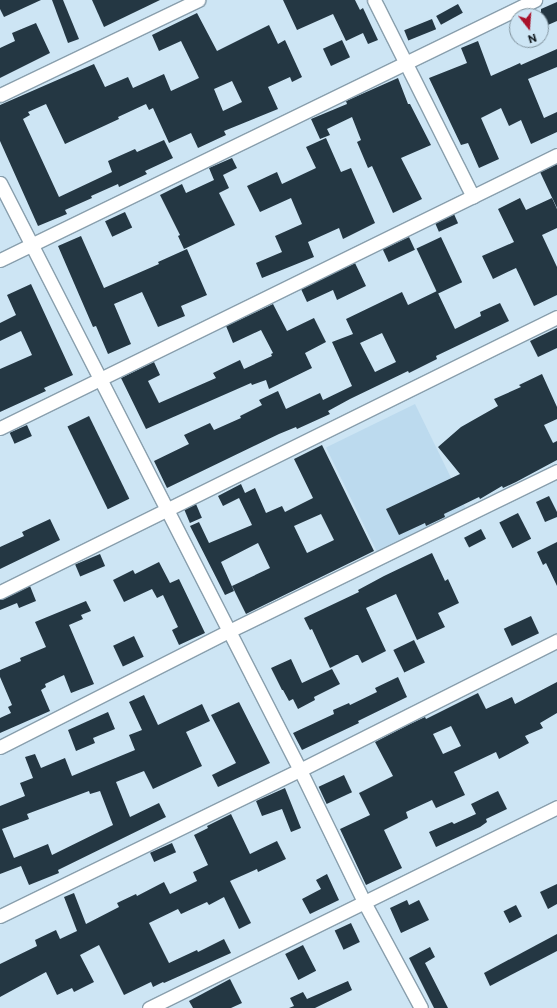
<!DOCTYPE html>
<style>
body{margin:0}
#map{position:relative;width:557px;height:1008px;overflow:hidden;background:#cde5f4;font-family:Commissioner,sans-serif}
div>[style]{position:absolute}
.built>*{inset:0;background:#bcdaee;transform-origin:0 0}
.building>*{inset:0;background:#243743;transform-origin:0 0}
.roads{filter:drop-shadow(1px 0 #899fad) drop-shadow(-1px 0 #899fad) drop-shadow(0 1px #899fad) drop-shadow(0 -1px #899fad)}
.minor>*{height:13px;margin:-6.5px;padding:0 6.5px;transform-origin:6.5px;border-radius:6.5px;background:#fff}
span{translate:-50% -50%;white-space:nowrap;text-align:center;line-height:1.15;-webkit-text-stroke:4px #cde5f4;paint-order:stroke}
.north{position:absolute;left:509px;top:8px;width:40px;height:40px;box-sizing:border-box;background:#cde5f4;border:1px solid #81939e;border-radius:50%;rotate:163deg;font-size:11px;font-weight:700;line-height:16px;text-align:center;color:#10181e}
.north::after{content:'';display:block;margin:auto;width:14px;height:18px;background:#a9122b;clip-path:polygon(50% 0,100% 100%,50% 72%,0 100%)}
</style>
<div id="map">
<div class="built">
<i style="left:415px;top:404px;width:117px;height:99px;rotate:64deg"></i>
</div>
<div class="building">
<i style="clip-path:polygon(0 0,41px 0,4px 17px,0 9px)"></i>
<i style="clip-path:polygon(52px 0,63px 0,79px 39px,68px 43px)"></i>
<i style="clip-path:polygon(92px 0,160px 0,104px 27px)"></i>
<i style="clip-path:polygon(283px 0,355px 0,360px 10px,363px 8px,378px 40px,368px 44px,363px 33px,346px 41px,333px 14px,297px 30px)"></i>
<i style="clip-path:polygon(557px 2px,557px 21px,541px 28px,541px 9px)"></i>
<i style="left:458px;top:4px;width:10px;height:25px;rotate:61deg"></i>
<i style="clip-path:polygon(evenodd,197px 13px,217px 51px,269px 25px,278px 44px,285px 40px,302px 77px,292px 82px,290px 77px,268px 87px,278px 109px,224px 131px,226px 135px,198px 148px,191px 133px,169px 143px,153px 108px,149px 110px,146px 104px,118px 117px,119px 119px,65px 144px,46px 104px,28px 112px,30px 115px,23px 119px,59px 197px,112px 172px,108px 161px,135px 149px,137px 152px,164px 140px,173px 158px,145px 171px,147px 174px,119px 187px,118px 184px,91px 196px,92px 198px,65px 210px,67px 214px,38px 226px,0 141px,0 105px,94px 64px,105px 87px,128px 77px,133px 88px,164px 74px,171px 91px,199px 78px,181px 41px,159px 51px,152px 35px,197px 13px,232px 81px,242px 102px,223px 111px,214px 89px,232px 81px)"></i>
<i style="left:432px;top:19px;width:11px;height:30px;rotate:68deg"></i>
<i style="clip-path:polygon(36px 23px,50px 53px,0 78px,0 48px,15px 41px,12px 33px)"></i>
<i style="left:342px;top:40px;width:19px;height:21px;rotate:65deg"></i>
<i style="clip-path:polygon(478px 41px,491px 76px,520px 63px,521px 65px,557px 49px,557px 67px,528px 79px,544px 118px,557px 112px,557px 132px,531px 144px,521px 120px,509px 126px,501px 108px,481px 118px,499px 159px,479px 168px,468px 143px,461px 145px,429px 78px,467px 63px,461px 48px)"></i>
<i style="clip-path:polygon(398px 78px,408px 104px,410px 104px,431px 145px,401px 158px,422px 199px,393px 213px,372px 166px,368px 168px,357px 142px,361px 140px,352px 117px,327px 129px,330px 135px,320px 139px,311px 119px,347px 104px,346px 101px)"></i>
<i style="clip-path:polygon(326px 138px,341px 172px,351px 168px,375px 223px,343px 239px,339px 228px,308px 242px,314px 257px,262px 278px,256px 263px,282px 252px,275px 236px,302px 224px,291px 198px,260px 212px,247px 186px,277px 172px,282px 184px,316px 168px,306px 147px)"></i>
<i style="clip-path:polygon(232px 158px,237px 168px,223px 175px,229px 188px,219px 193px,235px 225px,184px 249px,178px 236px,180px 235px,160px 195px,182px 184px,186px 193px,214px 180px,209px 168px)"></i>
<i style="clip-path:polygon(557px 164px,557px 208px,540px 172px)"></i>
<i style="clip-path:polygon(520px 198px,526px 210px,552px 198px,557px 209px,557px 228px,542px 235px,557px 267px,557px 295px,534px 306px,516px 268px,493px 279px,482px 256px,514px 242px,498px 209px)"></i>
<i style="left:125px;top:212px;width:17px;height:22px;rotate:65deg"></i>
<i style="left:454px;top:214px;width:10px;height:21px;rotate:66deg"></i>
<i style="clip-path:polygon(81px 236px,104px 288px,159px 264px,158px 262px,187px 249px,207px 295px,181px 306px,185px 316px,158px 327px,142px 292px,114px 304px,131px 344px,108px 354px,96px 326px,93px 327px,58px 246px)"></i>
<i style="left:409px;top:237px;width:14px;height:29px;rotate:65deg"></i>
<i style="left:441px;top:237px;width:50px;height:27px;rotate:65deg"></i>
<i style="clip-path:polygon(355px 263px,366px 286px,337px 300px,333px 290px,307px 302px,301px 289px)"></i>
<i style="clip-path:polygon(31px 284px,73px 375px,44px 388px,46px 391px,0 412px,0 369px,32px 355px,21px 331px,0 341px,0 323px,16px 315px,7px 295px)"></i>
<i style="clip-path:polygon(evenodd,437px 291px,455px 329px,481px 316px,480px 312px,500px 303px,509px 321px,436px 356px,437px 359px,409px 373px,408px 371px,350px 399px,328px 411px,330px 414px,297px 429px,296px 427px,279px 434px,167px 488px,154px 461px,189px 444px,184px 435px,210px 423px,214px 430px,241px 418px,240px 416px,262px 405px,259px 400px,278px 391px,286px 409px,320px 393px,323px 400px,352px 386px,332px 342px,353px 334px,346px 319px,402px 292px,408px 305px,437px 291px,382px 333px,396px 362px,375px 372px,360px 343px,382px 333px)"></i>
<i style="clip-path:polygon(273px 304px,287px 331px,314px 318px,326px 342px,305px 353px,312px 368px,269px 389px,266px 380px,252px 385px,251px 383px,146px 429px,121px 378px,154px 362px,160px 375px,148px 381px,159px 403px,216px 378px,213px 373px,240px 360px,244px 369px,272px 356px,271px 354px,273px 353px,261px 330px,233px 343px,226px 326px)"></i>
<i style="clip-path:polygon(557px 328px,557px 348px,538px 357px,530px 341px)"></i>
<i style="clip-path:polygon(542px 374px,557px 407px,557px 419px,544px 425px,553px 443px,557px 441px,557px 460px,516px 482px,503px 488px,502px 486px,480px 499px,479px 497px,444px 514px,445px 517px,426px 526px,425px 523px,399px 535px,386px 509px,460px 474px,438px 447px,461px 427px,498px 406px,494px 399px,521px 387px,519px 385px)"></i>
<i style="left:89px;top:416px;width:92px;height:24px;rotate:64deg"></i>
<i style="left:27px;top:425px;width:12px;height:19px;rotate:66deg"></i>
<i style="clip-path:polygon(evenodd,322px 445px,374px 551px,246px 614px,232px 586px,270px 568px,258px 543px,221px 562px,234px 591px,225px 595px,190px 526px,199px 522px,209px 543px,252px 525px,239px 498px,223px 506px,218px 496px,241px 484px,245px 493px,255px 488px,266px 513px,282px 506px,285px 512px,313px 498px,294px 459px,322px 445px,321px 514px,334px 540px,307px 553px,294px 526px,321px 514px)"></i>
<i style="clip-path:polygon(549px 496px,557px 512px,557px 517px,545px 522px,536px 502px)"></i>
<i style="left:196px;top:504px;width:15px;height:13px;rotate:67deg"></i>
<i style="left:518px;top:513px;width:29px;height:21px;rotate:63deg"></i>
<i style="clip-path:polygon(50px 519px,60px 540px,0 569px,0 547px,24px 536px,22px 532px)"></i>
<i style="left:481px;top:529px;width:11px;height:19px;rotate:63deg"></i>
<i style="clip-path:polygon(557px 542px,557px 586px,546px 563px,543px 565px,537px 552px)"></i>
<i style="clip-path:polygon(432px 553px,445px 581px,448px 579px,459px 603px,438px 613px,445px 627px,417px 640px,396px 594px,366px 608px,386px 651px,362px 663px,358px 655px,356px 655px,330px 668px,312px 629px,310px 630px,304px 618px,359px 592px,358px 590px,384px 576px)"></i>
<i style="left:100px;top:554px;width:13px;height:27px;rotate:67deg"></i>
<i style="clip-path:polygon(159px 562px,170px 583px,179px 579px,205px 633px,179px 645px,172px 630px,178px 627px,163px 595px,157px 598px,152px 589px,124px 602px,113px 580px,133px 570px,135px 574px)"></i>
<i style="clip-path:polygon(30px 586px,36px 601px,19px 608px,17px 603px,0 610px,0 600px)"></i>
<i style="clip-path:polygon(86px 601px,91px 611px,81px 615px,83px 619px,69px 625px,94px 684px,71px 693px,64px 675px,45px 684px,46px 687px,41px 690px,50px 711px,0 733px,0 718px,11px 713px,8px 707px,12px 705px,0 677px,0 670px,21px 661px,20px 658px,46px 647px,35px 622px)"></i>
<i style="left:531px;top:616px;width:19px;height:30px;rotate:65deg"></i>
<i style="left:134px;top:636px;width:23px;height:23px;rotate:65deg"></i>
<i style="left:414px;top:640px;width:25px;height:23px;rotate:64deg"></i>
<i style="clip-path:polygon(291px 659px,302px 683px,332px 669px,340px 684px,314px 697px,315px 700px,298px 709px,293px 699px,289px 701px,283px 690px,282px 690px,271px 668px)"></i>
<i style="clip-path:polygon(398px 677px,407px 697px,358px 721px,359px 723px,302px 750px,293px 733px,334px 714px,333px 710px,349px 703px,350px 705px,377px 692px,375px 688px)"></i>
<i style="clip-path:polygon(evenodd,557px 682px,557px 713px,540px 723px,543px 728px,525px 736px,529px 743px,499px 759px,496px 752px,454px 772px,465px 795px,436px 808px,432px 800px,406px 812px,408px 818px,384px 830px,402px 868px,366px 885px,340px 829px,370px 815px,359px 793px,393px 776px,375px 742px,408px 725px,425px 717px,426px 719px,478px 693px,486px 709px,512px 697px,515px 704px,557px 682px,451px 726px,461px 746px,443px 754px,433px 734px,451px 726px)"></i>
<i style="clip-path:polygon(evenodd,144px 695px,158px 725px,202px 704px,210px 721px,186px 732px,202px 766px,153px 789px,144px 771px,116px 782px,130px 817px,159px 803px,166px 817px,58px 870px,59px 873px,29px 885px,21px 866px,0 874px,0 806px,25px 796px,20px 783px,33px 778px,25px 757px,35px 754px,41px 768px,65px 758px,72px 776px,135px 750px,129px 735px,142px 730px,129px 702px,144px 695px,89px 791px,90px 794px,100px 791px,113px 825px,52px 855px,48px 844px,14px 858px,2px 829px,29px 819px,27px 814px,89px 791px)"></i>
<i style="clip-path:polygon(239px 702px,270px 763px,218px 787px,212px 775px,236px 763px,211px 715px)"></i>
<i style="clip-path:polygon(108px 712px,115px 729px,93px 738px,95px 743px,76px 751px,68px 730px)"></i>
<i style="left:344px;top:775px;width:19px;height:28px;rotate:65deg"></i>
<i style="clip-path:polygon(285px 788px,301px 828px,291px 832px,282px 809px,262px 816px,256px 801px)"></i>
<i style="clip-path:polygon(498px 791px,507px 809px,486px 819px,487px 822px,480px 827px,436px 847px,429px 832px,452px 822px,454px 824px,476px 814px,471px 804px)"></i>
<i style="clip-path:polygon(231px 814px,250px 854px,277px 841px,286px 859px,258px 872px,257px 869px,230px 881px,251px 923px,239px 929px,224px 897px,209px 905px,207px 902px,181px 914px,178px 909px,149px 923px,169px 963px,197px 950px,198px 952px,224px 939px,231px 953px,164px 983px,163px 982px,153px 987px,151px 982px,124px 995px,99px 945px,80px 955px,94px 982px,74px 992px,72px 988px,57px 995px,46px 972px,0 997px,0 964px,37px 946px,35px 940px,56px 930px,60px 939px,77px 931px,64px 897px,74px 893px,86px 924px,119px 907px,117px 903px,136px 894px,137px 896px,164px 882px,170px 894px,197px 881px,193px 872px,208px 865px,194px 835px,208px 828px,207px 826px)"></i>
<i style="left:172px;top:843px;width:10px;height:24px;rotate:66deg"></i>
<i style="clip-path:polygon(327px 874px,339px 900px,310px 914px,302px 899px,321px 889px,316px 880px)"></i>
<i style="clip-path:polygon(557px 884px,557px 904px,548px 909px,540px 892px)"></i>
<i style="clip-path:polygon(407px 900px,409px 905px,419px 900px,429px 920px,401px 933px,390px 908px)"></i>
<i style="left:516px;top:905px;width:13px;height:14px;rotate:63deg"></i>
<i style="left:351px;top:923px;width:21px;height:18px;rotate:65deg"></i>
<i style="clip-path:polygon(557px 934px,557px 951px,490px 986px,484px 973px)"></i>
<i style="left:303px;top:945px;width:29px;height:20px;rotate:63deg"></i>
<i style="clip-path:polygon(430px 947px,435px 957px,425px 963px,448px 1008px,434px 1008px,409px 958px)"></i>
<i style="clip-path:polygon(230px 979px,242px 1003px,231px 1008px,193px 1008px,189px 1001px)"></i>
<i style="clip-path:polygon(348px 981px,352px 990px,315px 1008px,289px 1008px,294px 1006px,290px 998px,303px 992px,307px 999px)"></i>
</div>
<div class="roads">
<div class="minor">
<i style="left:374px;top:0;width:220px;rotate:63.3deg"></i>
<i style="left:0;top:95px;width:220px;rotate:-25.6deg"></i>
<i style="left:0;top:183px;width:659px;rotate:62.93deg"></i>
<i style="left:300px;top:770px;width:147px;rotate:64.1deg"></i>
<i style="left:364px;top:902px;width:120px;rotate:61.7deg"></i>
<i style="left:0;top:260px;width:595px;rotate:-25.92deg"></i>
<i style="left:0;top:428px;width:620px;rotate:-26.11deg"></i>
<i style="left:0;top:592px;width:621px;rotate:-26.28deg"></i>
<i style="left:0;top:747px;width:257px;rotate:-26.9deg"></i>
<i style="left:229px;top:631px;width:365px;rotate:-26deg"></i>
<i style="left:0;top:916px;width:334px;rotate:-26deg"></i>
<i style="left:300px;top:770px;width:288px;rotate:-26.7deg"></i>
<i style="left:149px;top:1008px;width:455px;rotate:-26.2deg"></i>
</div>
</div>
<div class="north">N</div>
</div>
